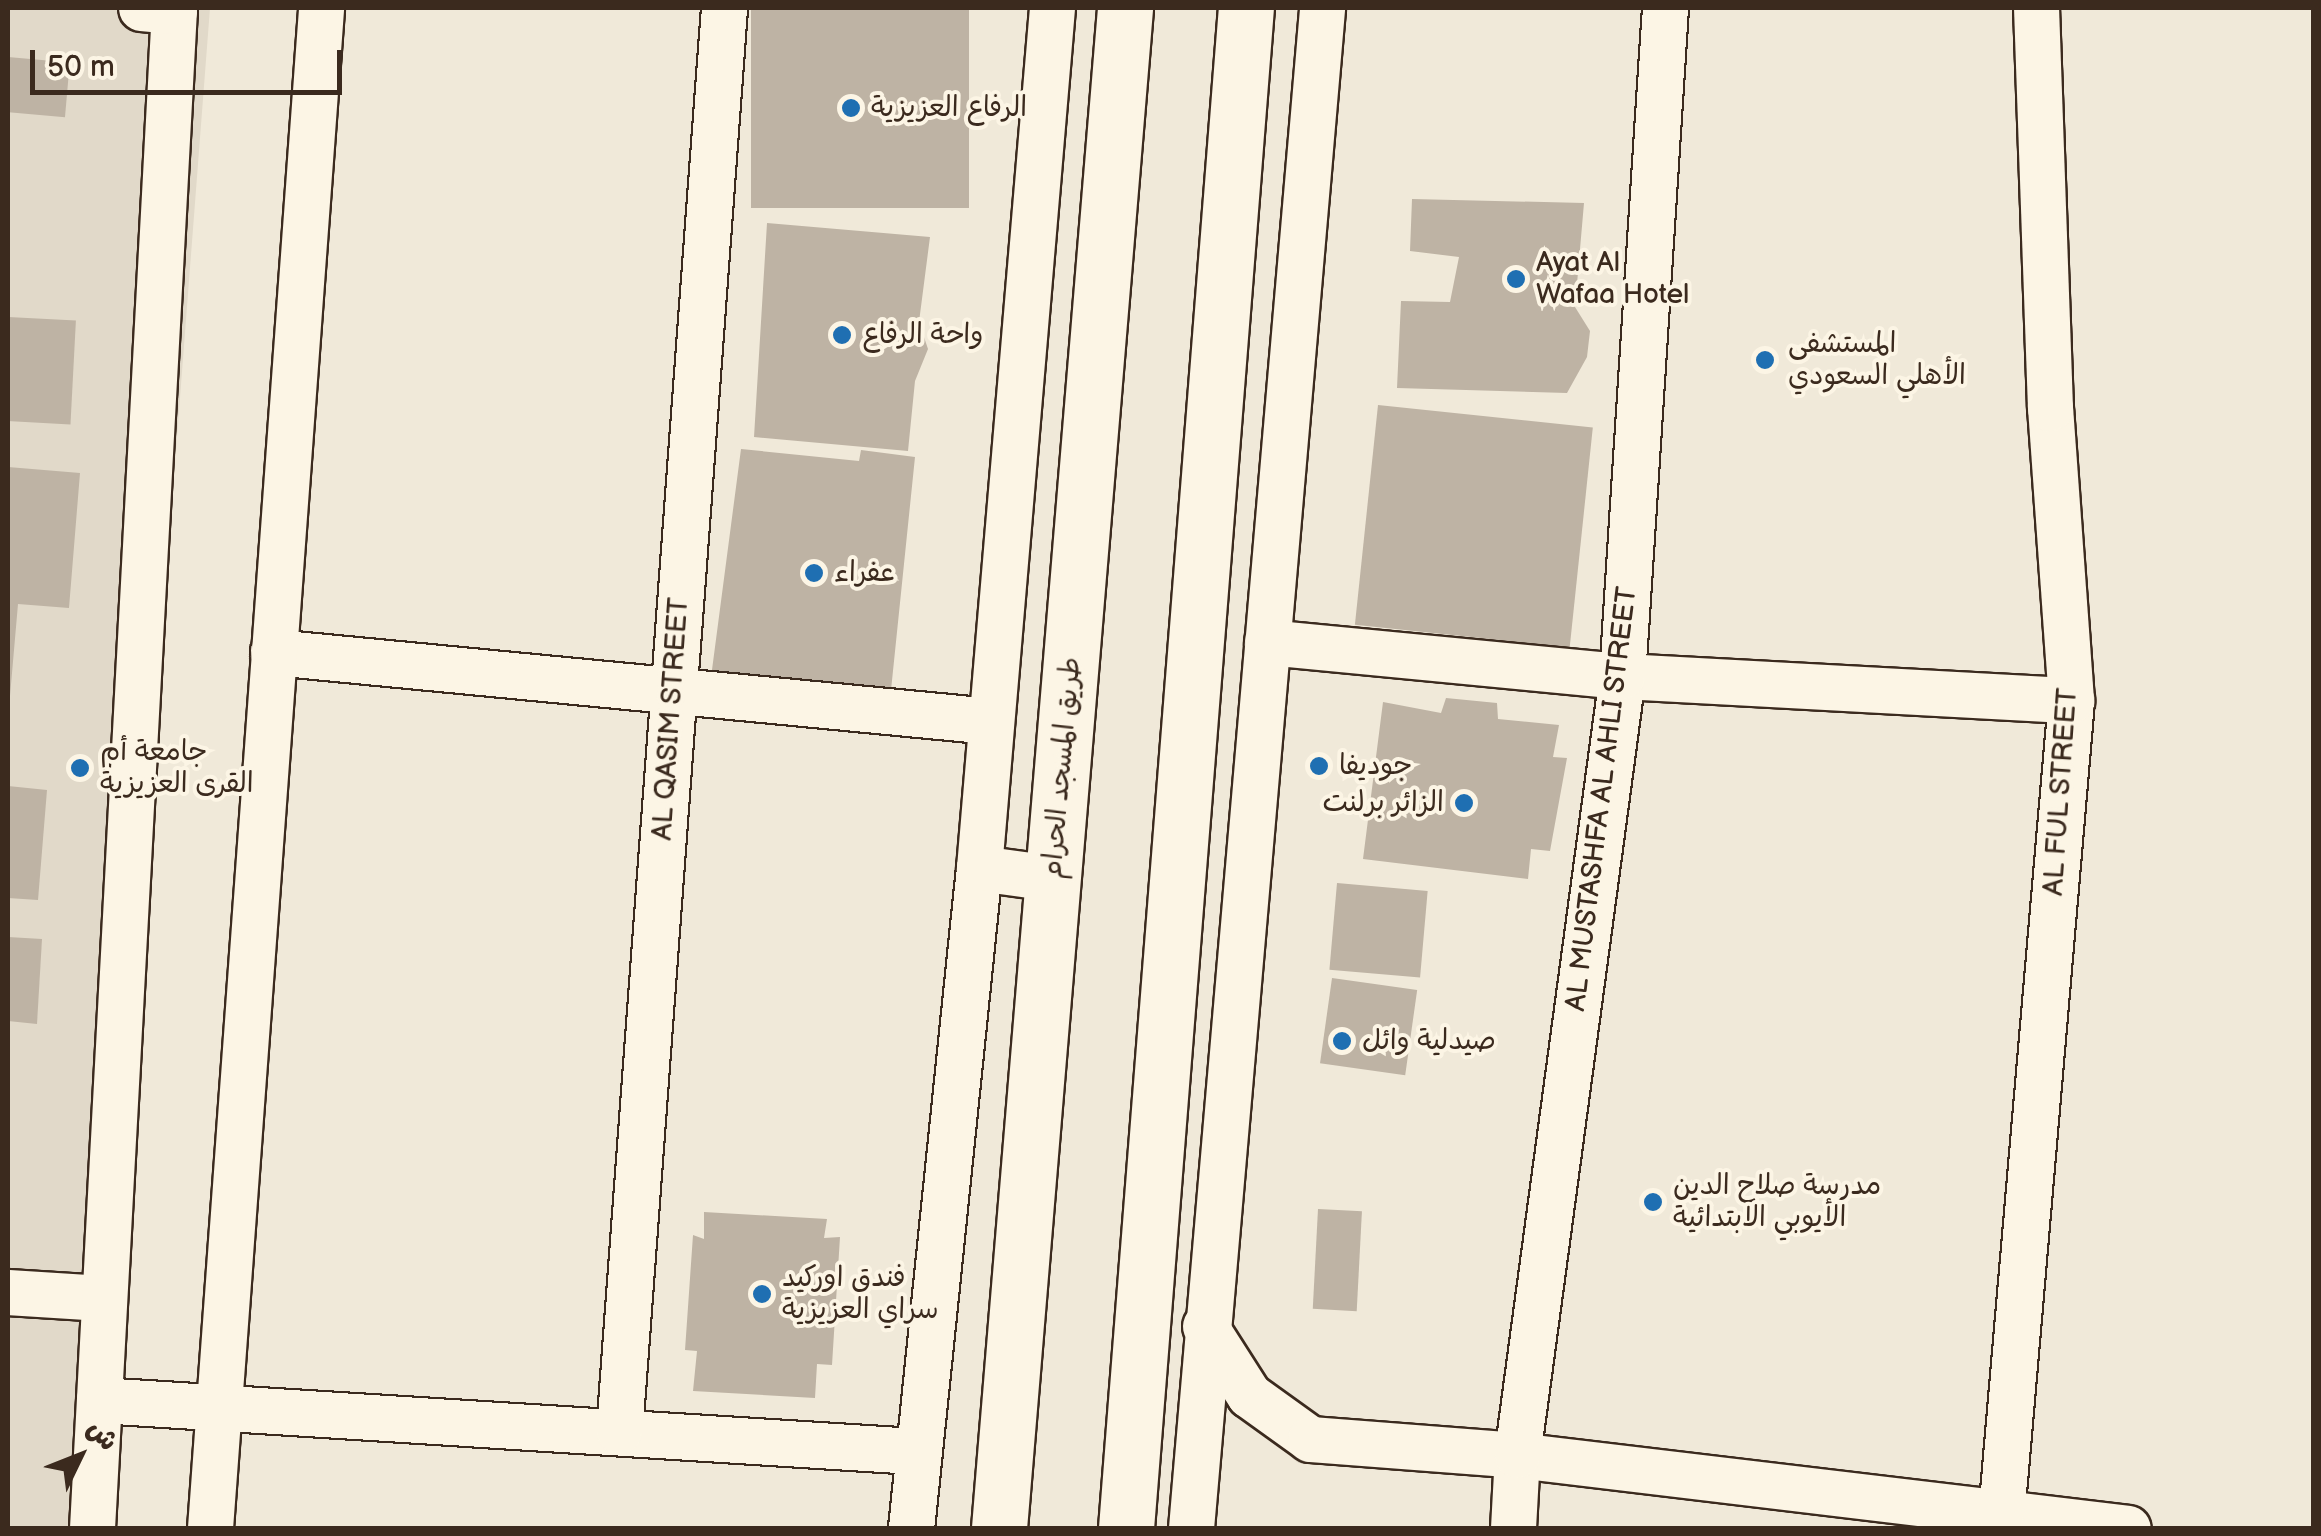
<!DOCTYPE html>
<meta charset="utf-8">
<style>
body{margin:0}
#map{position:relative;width:2321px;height:1536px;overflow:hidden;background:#f0e9d9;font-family:"Balsamiq Sans","Playpen Sans Arabic",sans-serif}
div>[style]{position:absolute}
.built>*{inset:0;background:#e1d9c9}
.building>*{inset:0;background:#beb3a4;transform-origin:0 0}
.roads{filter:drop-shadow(2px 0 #3b2a1e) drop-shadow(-2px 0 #3b2a1e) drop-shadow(0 2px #3b2a1e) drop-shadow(0 -2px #3b2a1e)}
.minor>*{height:45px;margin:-22.5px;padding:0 22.5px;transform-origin:22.5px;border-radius:22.5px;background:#fcf5e5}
.major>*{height:55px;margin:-27.5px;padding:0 27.5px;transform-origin:27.5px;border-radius:27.5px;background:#fcf5e5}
.dots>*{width:28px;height:28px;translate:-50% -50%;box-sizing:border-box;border:5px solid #fcf5e5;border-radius:50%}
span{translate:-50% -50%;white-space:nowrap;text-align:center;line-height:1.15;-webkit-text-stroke:8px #fcf5e5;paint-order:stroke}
.poi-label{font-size:28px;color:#3b2a1e}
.left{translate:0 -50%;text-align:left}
.right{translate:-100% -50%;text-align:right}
.street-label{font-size:28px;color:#3b2a1e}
.frame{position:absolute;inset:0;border:10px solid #3b2a1e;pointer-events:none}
.north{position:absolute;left:30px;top:1406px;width:100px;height:100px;-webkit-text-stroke:8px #fcf5e5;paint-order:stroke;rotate:47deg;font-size:28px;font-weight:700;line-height:40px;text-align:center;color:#3b2a1e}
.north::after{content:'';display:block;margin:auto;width:35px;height:45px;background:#3b2a1e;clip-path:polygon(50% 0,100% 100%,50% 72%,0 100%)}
.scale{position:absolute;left:30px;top:50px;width:312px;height:45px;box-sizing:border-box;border:5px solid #3b2a1e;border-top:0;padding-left:12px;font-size:30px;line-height:35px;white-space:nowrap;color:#3b2a1e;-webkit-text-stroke:8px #fcf5e5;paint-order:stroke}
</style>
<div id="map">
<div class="built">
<i style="clip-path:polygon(8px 8px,210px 8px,93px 1528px,8px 1528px)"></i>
</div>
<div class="building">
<i style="left:751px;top:8px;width:218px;height:200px"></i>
<i style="left:8px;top:57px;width:62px;height:55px;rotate:5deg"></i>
<i style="clip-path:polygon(1412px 199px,1584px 203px,1575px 307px,1590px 331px,1587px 357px,1567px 393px,1397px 388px,1401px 301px,1450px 302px,1459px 257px,1410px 251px)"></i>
<i style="clip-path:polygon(767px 223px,930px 237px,919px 322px,928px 349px,915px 381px,908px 451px,754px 437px)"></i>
<i style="left:8px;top:317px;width:68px;height:104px;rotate:3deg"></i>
<i style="left:1378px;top:405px;width:216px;height:221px;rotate:6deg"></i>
<i style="clip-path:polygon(741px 449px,859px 461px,861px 450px,915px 457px,890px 700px,710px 685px)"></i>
<i style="clip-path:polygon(8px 467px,80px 473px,69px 608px,18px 604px,10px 696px)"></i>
<i style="clip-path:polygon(1446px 698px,1497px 703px,1498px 719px,1559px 725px,1553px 757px,1567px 758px,1550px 851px,1531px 849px,1528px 879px,1363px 859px,1383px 702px,1441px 713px)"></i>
<i style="clip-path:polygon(8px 786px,47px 790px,38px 900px,8px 898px)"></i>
<i style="left:1337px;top:883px;width:91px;height:87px;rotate:5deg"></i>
<i style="clip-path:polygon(8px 937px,42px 939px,37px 1024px,8px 1021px)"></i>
<i style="left:1332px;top:978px;width:86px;height:86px;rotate:8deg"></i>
<i style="left:1318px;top:1209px;width:44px;height:100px;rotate:3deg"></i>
<i style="clip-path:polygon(704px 1212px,827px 1219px,824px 1238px,840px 1237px,832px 1365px,817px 1364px,815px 1398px,693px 1391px,697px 1351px,685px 1350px,693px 1235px,704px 1239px)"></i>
</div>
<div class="roads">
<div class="minor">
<i style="left:1267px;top:642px;width:357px;rotate:5.5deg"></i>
<i style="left:1622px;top:676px;width:450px;rotate:3.1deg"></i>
<i style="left:273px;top:652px;width:721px;rotate:5.49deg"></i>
<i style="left:979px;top:868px;width:74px;rotate:7.8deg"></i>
<i style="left:8px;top:1292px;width:96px;rotate:3.6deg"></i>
<i style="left:1205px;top:1326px;width:82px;rotate:57.5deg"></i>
<i style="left:1249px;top:1395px;width:75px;rotate:35.8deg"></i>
<i style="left:1310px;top:1439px;width:208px;rotate:4.4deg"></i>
<i style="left:1517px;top:1455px;width:615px;rotate:6.81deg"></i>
<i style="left:99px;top:1400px;width:818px;rotate:3.58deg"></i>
<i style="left:619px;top:1431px;width:1427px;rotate:-85.78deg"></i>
<i style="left:2001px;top:1515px;width:818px;rotate:-85.09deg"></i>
<i style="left:2071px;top:700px;width:293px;rotate:-94.1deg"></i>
<i style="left:2050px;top:408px;width:400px;rotate:-92deg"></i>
<i style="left:92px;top:1528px;width:1519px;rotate:-86.91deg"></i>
<i style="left:174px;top:11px;width:33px;rotate:-175deg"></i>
<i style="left:210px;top:1528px;width:1524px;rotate:-85.82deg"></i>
<i style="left:911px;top:1528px;width:663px;rotate:-84.12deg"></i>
<i style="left:979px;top:868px;width:863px;rotate:-85.15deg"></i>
<i style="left:1191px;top:1528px;width:1526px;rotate:-85.07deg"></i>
<i style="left:1513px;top:1528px;width:73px;rotate:-86.9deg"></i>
<i style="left:1517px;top:1455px;width:786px;rotate:-82.32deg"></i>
<i style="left:1622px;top:676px;width:669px;rotate:-86.32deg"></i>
</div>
<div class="major">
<i style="left:999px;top:1528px;width:1525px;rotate:-85.26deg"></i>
<i style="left:1126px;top:1528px;width:1525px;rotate:-85.49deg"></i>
</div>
</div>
<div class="dots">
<i style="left:851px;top:108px;background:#1f6fb2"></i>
<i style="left:1516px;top:279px;background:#1f6fb2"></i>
<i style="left:842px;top:335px;background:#1f6fb2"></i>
<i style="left:1765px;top:360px;background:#1f6fb2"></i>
<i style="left:814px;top:573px;background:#1f6fb2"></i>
<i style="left:1319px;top:766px;background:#1f6fb2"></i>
<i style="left:80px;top:768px;background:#1f6fb2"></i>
<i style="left:1464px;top:803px;background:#1f6fb2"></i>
<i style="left:1342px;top:1041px;background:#1f6fb2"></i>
<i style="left:1653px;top:1202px;background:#1f6fb2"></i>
<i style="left:762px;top:1294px;background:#1f6fb2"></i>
</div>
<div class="poi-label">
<span class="left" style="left:871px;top:108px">الرفاع العزيزية</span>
<span class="left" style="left:1536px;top:279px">Ayat Al<br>Wafaa Hotel</span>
<span class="left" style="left:862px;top:335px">واحة الرفاع</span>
<span class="left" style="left:1788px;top:360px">المستشفى<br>الأهلي السعودي</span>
<span class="left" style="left:834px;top:573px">عفراء</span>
<span class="left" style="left:100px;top:768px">جامعة أم<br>القرى العزيزية</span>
<span class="left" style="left:1339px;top:766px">جوديفا</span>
<span class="right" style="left:1444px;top:803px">الزائر برلنت</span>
<span class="left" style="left:1362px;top:1041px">صيدلية وائل</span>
<span class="left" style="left:1673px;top:1202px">مدرسة صلاح الدين<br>الأيوبي الابتدائية</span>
<span class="left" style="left:782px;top:1294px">فندق اوركيد<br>سراي العزيزية</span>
</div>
<div class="street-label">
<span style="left:671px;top:719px;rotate:-86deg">AL QASIM STREET</span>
<span style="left:1062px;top:768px;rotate:-85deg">طريق المسجد الحرام</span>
<span style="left:2061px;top:792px;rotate:-86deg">AL FUL STREET</span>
<span style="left:1602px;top:799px;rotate:-83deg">AL MUSTASHFA AL AHLI STREET</span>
</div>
<div class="frame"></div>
<div class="north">ش</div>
<div class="scale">50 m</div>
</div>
